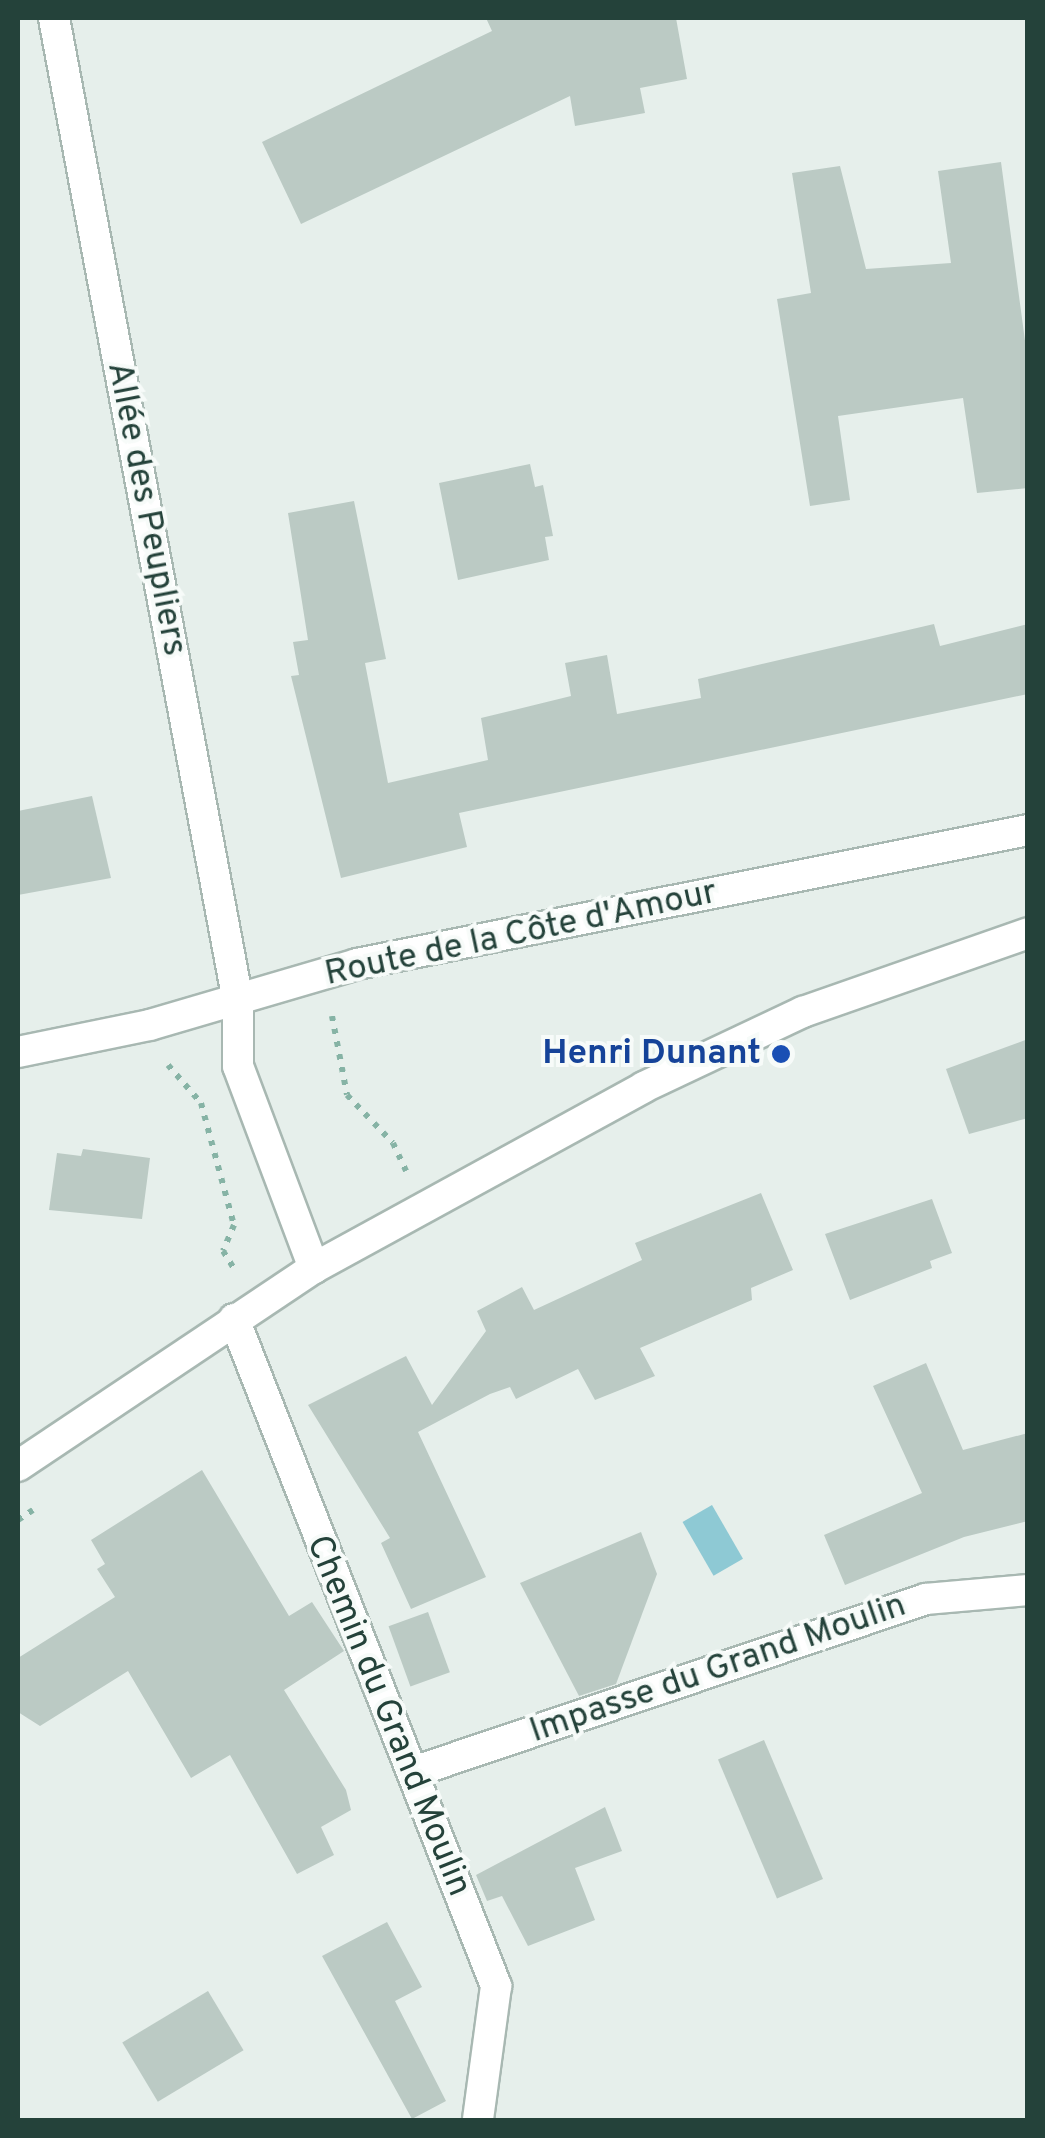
<!DOCTYPE html>
<meta charset="utf-8">
<style>
body{margin:0}
#map{position:relative;width:1045px;height:2138px;overflow:hidden;background:#e6efeb;font-family:Overpass,sans-serif}
div>[style]{position:absolute}
.water>*{inset:0;background:#8ec9d4;transform-origin:0 0}
.building>*{inset:0;background:#bbcac4;transform-origin:0 0}
.path>*{height:6px;margin-top:-3px;transform-origin:0;background:repeating-linear-gradient(90deg,#86b3a5 0 5px,transparent 0 13px)}
.roads{filter:drop-shadow(2px 0 #a8b8b2) drop-shadow(-2px 0 #a8b8b2) drop-shadow(0 2px #a8b8b2) drop-shadow(0 -2px #a8b8b2)}
.street>*{height:30px;margin:-15px;padding:0 15px;transform-origin:15px;border-radius:15px;background:#fff}
.secondary>*{height:30px;margin:-15px;padding:0 15px;transform-origin:15px;border-radius:15px;background:#fff}
.dots>*{width:28px;height:28px;translate:-50% -50%;box-sizing:border-box;border:5px solid #f7fbf9;border-radius:50%}
span{translate:-50% -50%;white-space:nowrap;text-align:center;line-height:1.15;-webkit-text-stroke:8px #f7fbf9;paint-order:stroke}
.street-label{font-size:35px;color:#24423a}
.transit-label{font-size:35px;color:#164399;font-weight:700}
.right{translate:-100% -50%;text-align:right}
.frame{position:absolute;inset:0;border:20px solid #24423a;pointer-events:none}
</style>
<div id="map">
<div class="water">
<i style="left:712px;top:1505px;width:62px;height:34px;rotate:60deg"></i>
</div>
<div class="building">
<i style="clip-path:polygon(486px 18px,676px 18px,687px 79px,640px 88px,645px 113px,575px 126px,570px 96px,301px 224px,262px 142px,492px 31px)"></i>
<i style="clip-path:polygon(1001px 162px,1028px 363px,1028px 488px,977px 493px,963px 398px,838px 416px,850px 500px,810px 506px,777px 299px,811px 293px,792px 173px,840px 166px,866px 269px,951px 263px,938px 171px)"></i>
<i style="clip-path:polygon(530px 464px,535px 487px,543px 485px,553px 536px,545px 537px,549px 560px,458px 580px,439px 483px)"></i>
<i style="clip-path:polygon(354px 501px,386px 659px,365px 663px,388px 783px,488px 760px,481px 718px,571px 696px,565px 663px,607px 655px,617px 714px,701px 698px,698px 679px,934px 624px,940px 646px,1028px 624px,1028px 694px,459px 813px,467px 847px,341px 878px,291px 676px,299px 675px,293px 642px,308px 640px,288px 513px)"></i>
<i style="clip-path:polygon(92px 796px,111px 878px,18px 895px,18px 811px)"></i>
<i style="clip-path:polygon(1028px 1039px,1028px 1118px,969px 1134px,946px 1069px)"></i>
<i style="clip-path:polygon(83px 1149px,150px 1158px,142px 1219px,49px 1210px,57px 1153px,81px 1156px)"></i>
<i style="clip-path:polygon(761px 1193px,793px 1270px,751px 1288px,752px 1300px,640px 1348px,655px 1376px,595px 1400px,578px 1369px,516px 1399px,510px 1387px,490px 1394px,418px 1432px,486px 1577px,411px 1609px,381px 1543px,390px 1538px,308px 1405px,406px 1356px,432px 1405px,486px 1331px,477px 1311px,522px 1287px,534px 1310px,642px 1260px,635px 1243px)"></i>
<i style="clip-path:polygon(932px 1199px,952px 1253px,930px 1261px,932px 1268px,850px 1300px,825px 1234px)"></i>
<i style="clip-path:polygon(926px 1363px,963px 1450px,1028px 1433px,1028px 1521px,964px 1537px,845px 1585px,824px 1535px,922px 1493px,873px 1386px)"></i>
<i style="clip-path:polygon(202px 1470px,289px 1616px,312px 1602px,344px 1651px,284px 1690px,346px 1790px,351px 1810px,321px 1827px,334px 1855px,297px 1874px,230px 1755px,191px 1778px,128px 1671px,40px 1726px,18px 1712px,18px 1658px,115px 1597px,97px 1569px,105px 1564px,91px 1540px)"></i>
<i style="clip-path:polygon(641px 1532px,657px 1574px,616px 1684px,579px 1696px,520px 1583px)"></i>
<i style="left:428px;top:1612px;width:64px;height:42px;rotate:70deg"></i>
<i style="left:764px;top:1740px;width:151px;height:50px;rotate:67deg"></i>
<i style="clip-path:polygon(605px 1807px,622px 1851px,575px 1868px,595px 1920px,528px 1946px,502px 1896px,487px 1901px,476px 1875px)"></i>
<i style="clip-path:polygon(387px 1922px,422px 1987px,395px 2001px,446px 2101px,412px 2119px,322px 1956px)"></i>
<i style="left:208px;top:1991px;width:69px;height:100px;rotate:59deg"></i>
</div>
<div class="path">
<i style="left:332px;top:1016px;width:80px;rotate:79.2deg"></i>
<i style="left:347px;top:1095px;width:66px;rotate:46.2deg"></i>
<i style="left:393px;top:1143px;width:31px;rotate:65deg"></i>
<i style="left:168px;top:1065px;width:50px;rotate:49deg"></i>
<i style="left:201px;top:1103px;width:126px;rotate:74.9deg"></i>
<i style="left:234px;top:1225px;width:28px;rotate:113deg"></i>
<i style="left:223px;top:1251px;width:22px;rotate:58deg"></i>
<i style="left:18px;top:1520px;width:18px;rotate:-34deg"></i>
</div>
<div class="roads">
<div class="street">
<i style="left:54px;top:18px;width:1000px;rotate:79.4deg"></i>
<i style="left:234px;top:1319px;width:717px;rotate:68.55deg"></i>
<i style="left:496px;top:1986px;width:135px;rotate:97.7deg"></i>
<i style="left:413px;top:1772px;width:541px;rotate:-18.64deg"></i>
<i style="left:926px;top:1599px;width:102px;rotate:-5deg"></i>
</div>
<div class="secondary">
<i style="left:238px;top:1001px;width:65px;rotate:90deg"></i>
<i style="left:238px;top:1066px;width:216px;rotate:69.4deg"></i>
<i style="left:18px;top:1052px;width:135px;rotate:-11.6deg"></i>
<i style="left:150px;top:1025px;width:216px;rotate:-16.4deg"></i>
<i style="left:357px;top:964px;width:684px;rotate:-11.29deg"></i>
<i style="left:18px;top:1466px;width:356px;rotate:-33.8deg"></i>
<i style="left:314px;top:1268px;width:376px;rotate:-28.7deg"></i>
<i style="left:644px;top:1087px;width:176px;rotate:-25.3deg"></i>
<i style="left:803px;top:1012px;width:238px;rotate:-19.3deg"></i>
</div>
</div>
<div class="dots">
<i style="left:781px;top:1054px;background:#1a4fb4"></i>
</div>
<div class="street-label">
<span style="left:146px;top:509px;rotate:79deg">Allée des Peupliers</span>
<span style="left:521px;top:934px;rotate:-12deg">Route de la Côte d'Amour</span>
<span style="left:718px;top:1669px;rotate:-19deg">Impasse du Grand Moulin</span>
<span style="left:388px;top:1716px;rotate:68deg">Chemin du Grand Moulin</span>
</div>
<div class="transit-label">
<span class="right" style="left:761px;top:1054px">Henri Dunant</span>
</div>
<div class="frame"></div>
</div>
